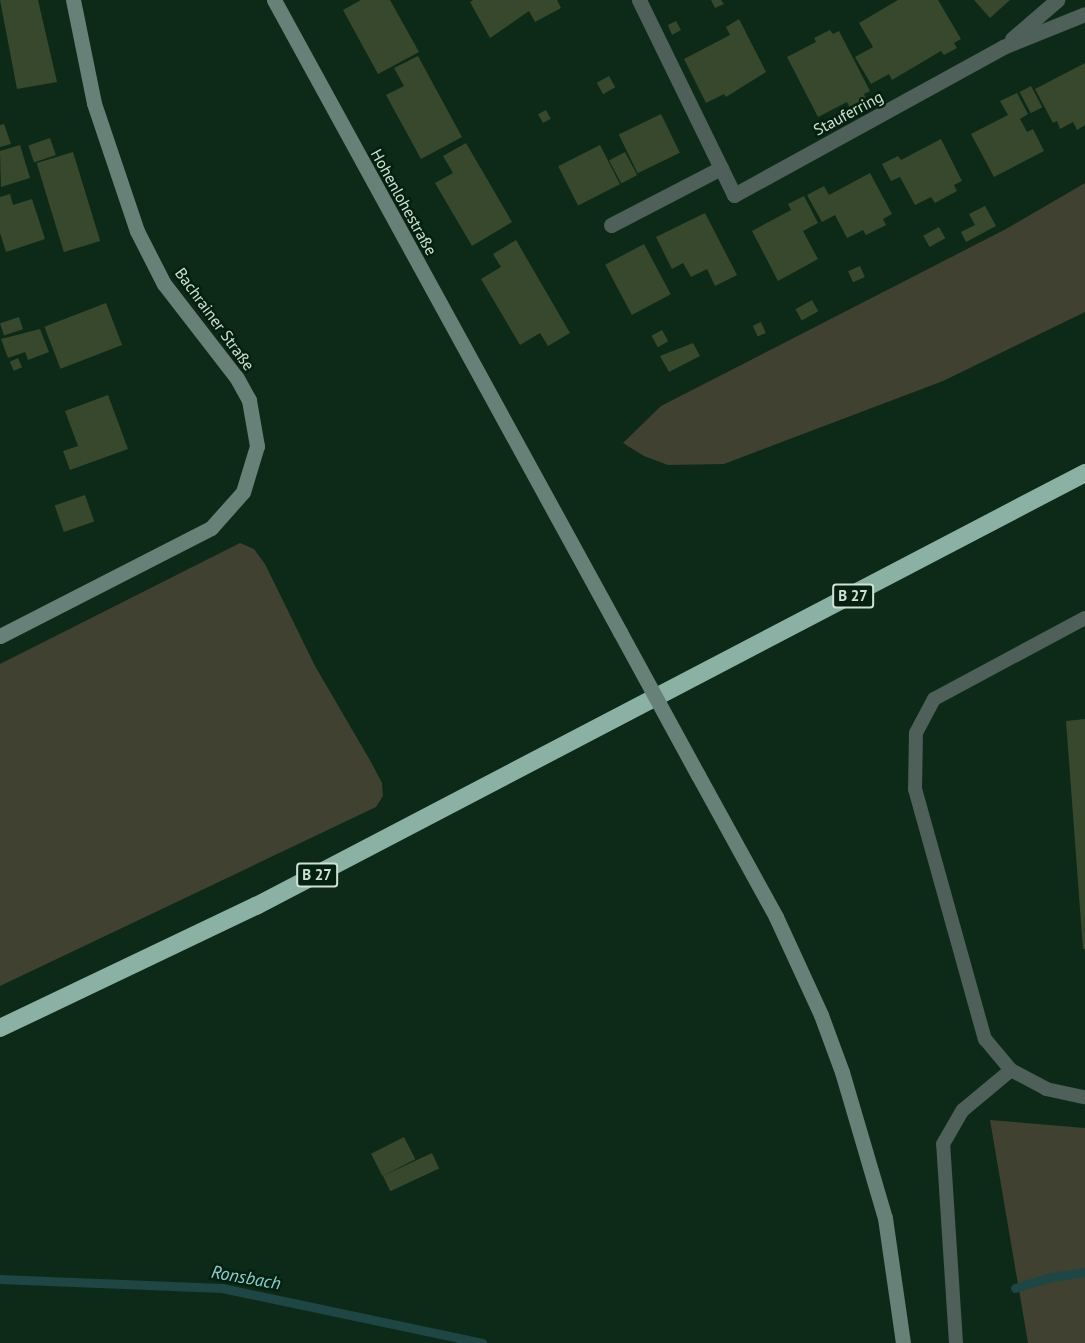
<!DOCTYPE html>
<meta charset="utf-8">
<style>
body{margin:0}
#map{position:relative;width:1085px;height:1343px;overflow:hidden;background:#0d2a18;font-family:"PT Sans",sans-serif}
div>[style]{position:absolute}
.green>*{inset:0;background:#404130}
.stream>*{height:9px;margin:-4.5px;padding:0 4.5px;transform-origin:4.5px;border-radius:4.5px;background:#1d4645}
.building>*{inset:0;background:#38482c;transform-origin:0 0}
.lane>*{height:14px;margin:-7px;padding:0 7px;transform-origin:7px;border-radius:7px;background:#4f5f5a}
.street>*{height:15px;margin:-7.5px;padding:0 7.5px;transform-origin:7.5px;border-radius:7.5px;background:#4f5f5a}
.secondary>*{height:15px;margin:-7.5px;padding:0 7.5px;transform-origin:7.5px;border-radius:7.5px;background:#678078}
.highway>*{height:18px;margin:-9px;padding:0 9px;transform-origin:9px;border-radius:9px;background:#8ab1a4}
.secondary-bridge>*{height:15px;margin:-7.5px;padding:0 7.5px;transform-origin:7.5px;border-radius:7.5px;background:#678078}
span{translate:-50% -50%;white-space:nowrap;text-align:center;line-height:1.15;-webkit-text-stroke:5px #04200f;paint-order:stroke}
.shield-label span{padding:2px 4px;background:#04200f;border:2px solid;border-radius:4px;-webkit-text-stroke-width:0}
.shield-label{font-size:15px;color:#d0e1d4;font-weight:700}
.street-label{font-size:16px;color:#d0e1d4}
.water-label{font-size:18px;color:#86d2d1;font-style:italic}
</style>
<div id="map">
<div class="green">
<i style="clip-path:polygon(1085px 183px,1085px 312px,943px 381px,724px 464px,668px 465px,644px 456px,623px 443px,661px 406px,1006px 229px)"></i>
<i style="clip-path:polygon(240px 543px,254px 549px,265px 564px,315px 666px,371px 762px,382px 783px,383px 796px,376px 807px,0 986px,0 664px)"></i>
<i style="clip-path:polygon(990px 1120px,1085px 1128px,1085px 1343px,1028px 1343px)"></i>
</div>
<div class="stream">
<i style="left:0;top:1279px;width:222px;rotate:2.3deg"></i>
<i style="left:222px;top:1288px;width:266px;rotate:11.9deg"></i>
<i style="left:1015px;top:1288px;width:38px;rotate:-17deg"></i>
<i style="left:1051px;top:1277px;width:34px;rotate:-8deg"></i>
</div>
<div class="building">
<i style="clip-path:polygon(0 0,38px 0,57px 82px,17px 89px)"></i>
<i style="clip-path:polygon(361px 0,390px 0,419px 52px,378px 74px,343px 10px)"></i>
<i style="clip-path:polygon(473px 0,557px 0,561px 8px,535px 22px,529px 11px,490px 38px,470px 2px)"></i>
<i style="clip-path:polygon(711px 0,721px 0,724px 4px,715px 8px)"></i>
<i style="clip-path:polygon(898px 0,938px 0,961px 39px,954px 43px,957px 48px,944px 55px,941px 51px,892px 80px,889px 74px,871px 84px,855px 57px,873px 47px,859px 23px)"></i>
<i style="clip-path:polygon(974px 0,1010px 0,990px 18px)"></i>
<i style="clip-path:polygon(739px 19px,766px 72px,726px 97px,724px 94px,706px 103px,684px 59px,730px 35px,726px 27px)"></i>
<i style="clip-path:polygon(676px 21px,681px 30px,672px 35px,668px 25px)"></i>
<i style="clip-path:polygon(830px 30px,833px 34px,839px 31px,870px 91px,864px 94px,866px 99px,850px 108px,847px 102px,818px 117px,787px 57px,816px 42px,814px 38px)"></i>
<i style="clip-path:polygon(418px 56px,462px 137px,421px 159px,386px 95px,404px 86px,394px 68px)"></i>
<i style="clip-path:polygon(1085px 63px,1085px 125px,1077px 130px,1073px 122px,1060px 129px,1057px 121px,1053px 123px,1035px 89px)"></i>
<i style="left:609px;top:76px;width:13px;height:14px;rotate:61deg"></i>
<i style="left:1031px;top:86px;width:24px;height:13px;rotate:62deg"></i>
<i style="clip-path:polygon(1017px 93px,1028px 114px,1020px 119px,1027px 132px,1033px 129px,1044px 151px,994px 177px,971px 134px,1008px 115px,1000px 101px)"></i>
<i style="left:546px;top:110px;width:10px;height:9px;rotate:61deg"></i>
<i style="left:661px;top:114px;width:43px;height:47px;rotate:64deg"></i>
<i style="clip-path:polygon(4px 124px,11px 144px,0 147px,0 125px)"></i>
<i style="left:50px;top:138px;width:18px;height:23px;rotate:71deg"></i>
<i style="clip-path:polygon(941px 139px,962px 181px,954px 185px,957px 191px,935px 203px,931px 197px,915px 205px,900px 177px,891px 181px,882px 164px,898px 156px,901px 160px)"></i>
<i style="clip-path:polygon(466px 143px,512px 222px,472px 246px,435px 183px,453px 173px,443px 156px)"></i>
<i style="clip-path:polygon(20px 145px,30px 178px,1px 187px,0 151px)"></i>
<i style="left:600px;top:145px;width:44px;height:47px;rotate:63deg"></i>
<i style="left:73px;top:152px;width:93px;height:38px;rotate:73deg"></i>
<i style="left:625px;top:152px;width:26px;height:18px;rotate:62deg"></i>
<i style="clip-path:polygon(870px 173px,892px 214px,883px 219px,886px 225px,866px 235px,863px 230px,847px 238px,835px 215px,822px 222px,807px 195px,824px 186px,829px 195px)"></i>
<i style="clip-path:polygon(10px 194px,13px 205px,32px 199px,45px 239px,6px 252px,0 233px,0 197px)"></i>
<i style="clip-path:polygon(804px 196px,818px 223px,803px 231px,818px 259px,778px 281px,752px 231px,791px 210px,788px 204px)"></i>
<i style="clip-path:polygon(985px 206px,996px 226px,966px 242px,961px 232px,975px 225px,969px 214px)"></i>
<i style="clip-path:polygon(705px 213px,737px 275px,715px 286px,707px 269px,691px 277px,683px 263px,672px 269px,656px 237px)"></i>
<i style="left:939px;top:227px;width:13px;height:18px;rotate:61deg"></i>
<i style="clip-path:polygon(516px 240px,570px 333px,548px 346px,540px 333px,520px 345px,481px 279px,501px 267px,493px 254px)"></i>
<i style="left:644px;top:244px;width:57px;height:44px;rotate:62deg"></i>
<i style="left:860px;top:266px;width:12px;height:13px;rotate:66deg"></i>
<i style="left:812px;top:300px;width:13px;height:19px;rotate:61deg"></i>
<i style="left:106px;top:303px;width:45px;height:66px;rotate:69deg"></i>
<i style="left:19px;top:317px;width:13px;height:20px;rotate:72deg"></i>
<i style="left:761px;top:322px;width:12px;height:9px;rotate:66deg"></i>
<i style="clip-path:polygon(40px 329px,49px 352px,28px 360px,25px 352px,8px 358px,1px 339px)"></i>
<i style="left:662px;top:330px;width:13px;height:12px;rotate:61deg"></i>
<i style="clip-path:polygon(693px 343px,700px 356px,669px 372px,660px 356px)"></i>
<i style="left:18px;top:358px;width:10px;height:9px;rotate:66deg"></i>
<i style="clip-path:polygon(108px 395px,128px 449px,70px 470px,63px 451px,78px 446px,65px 411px)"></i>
<i style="left:85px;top:495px;width:28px;height:32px;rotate:71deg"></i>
<i style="clip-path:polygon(1085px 719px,1085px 949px,1083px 949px,1066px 721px)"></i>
<i style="left:404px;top:1137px;width:25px;height:37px;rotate:63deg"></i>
<i style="left:432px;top:1153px;width:17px;height:54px;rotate:65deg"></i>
</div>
<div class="lane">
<i style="left:1085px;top:618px;width:171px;rotate:151.8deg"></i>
<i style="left:934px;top:699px;width:38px;rotate:118deg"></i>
<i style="left:916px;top:733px;width:56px;rotate:91deg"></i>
<i style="left:915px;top:789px;width:260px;rotate:74.4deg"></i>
<i style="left:985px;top:1039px;width:40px;rotate:50deg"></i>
<i style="left:1011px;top:1070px;width:40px;rotate:28deg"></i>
<i style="left:1046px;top:1089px;width:40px;rotate:12deg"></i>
<i style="left:956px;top:1343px;width:199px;rotate:-93.7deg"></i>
<i style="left:943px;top:1144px;width:39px;rotate:-60deg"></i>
<i style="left:963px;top:1110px;width:62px;rotate:-39.8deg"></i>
</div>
<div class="street">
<i style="left:639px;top:0;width:217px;rotate:64deg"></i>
<i style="left:734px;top:195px;width:307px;rotate:-28.8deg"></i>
<i style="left:1003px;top:47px;width:88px;rotate:-21.9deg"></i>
<i style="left:1012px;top:39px;width:60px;rotate:-40.9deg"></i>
<i style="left:611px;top:225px;width:124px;rotate:-27.4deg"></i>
</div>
<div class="secondary">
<i style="left:274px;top:0;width:721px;rotate:61.3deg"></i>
<i style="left:0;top:636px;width:237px;rotate:-27.1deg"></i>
<i style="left:211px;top:528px;width:48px;rotate:-48.4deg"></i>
<i style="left:243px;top:492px;width:48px;rotate:-73.1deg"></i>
<i style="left:257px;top:446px;width:47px;rotate:-99.9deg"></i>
<i style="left:249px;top:400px;width:26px;rotate:-119deg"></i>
<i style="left:236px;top:377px;width:118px;rotate:-127.7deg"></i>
<i style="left:164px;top:284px;width:59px;rotate:-117deg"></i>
<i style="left:137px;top:231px;width:135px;rotate:-108.6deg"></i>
<i style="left:94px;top:103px;width:105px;rotate:-101.5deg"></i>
<i style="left:698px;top:775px;width:162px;rotate:61.2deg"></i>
<i style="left:776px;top:917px;width:108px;rotate:65.3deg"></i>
<i style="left:821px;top:1015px;width:61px;rotate:69.8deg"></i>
<i style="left:842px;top:1072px;width:152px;rotate:73.6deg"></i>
<i style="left:885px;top:1218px;width:126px;rotate:81.8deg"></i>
</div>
<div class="highway">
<i style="left:0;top:1028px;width:284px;rotate:-25.5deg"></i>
<i style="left:256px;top:906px;width:935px;rotate:-27.58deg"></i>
</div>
<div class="secondary-bridge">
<i style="left:620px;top:632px;width:163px;rotate:61.4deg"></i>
</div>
<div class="shield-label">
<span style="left:853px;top:596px">B 27</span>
<span style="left:317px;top:875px">B 27</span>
</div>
<div class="street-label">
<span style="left:848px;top:113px;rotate:-28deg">Stauferring</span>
<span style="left:404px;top:202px;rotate:61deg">Hohenlohestraße</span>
<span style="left:215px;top:319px;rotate:54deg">Bachrainer Straße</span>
</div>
<div class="water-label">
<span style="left:246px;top:1278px;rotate:10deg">Ronsbach</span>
</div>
</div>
